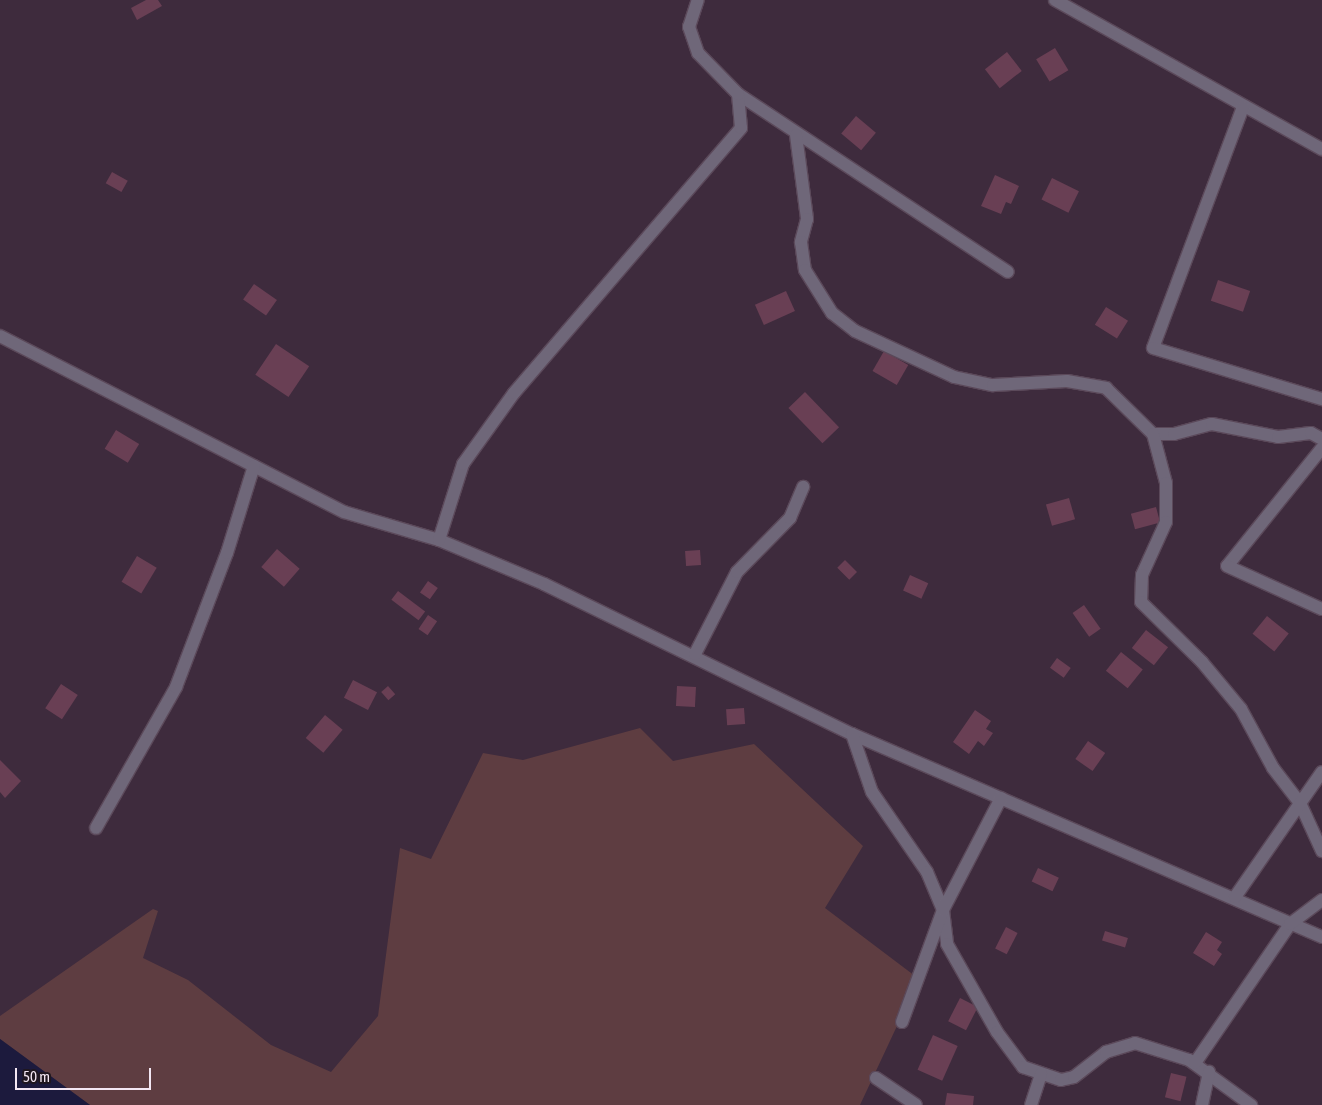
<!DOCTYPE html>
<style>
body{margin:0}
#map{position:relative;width:1322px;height:1105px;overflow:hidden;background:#3e2b3d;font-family:"Asap Condensed",sans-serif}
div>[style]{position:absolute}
.green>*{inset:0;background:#5e3d41}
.water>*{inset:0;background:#1c1a3d}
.building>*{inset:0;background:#693f54;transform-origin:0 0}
.roads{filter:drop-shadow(1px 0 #5b495a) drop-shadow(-1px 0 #5b495a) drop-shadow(0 1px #5b495a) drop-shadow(0 -1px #5b495a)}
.street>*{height:12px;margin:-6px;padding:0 6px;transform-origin:6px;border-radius:6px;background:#6f6779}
span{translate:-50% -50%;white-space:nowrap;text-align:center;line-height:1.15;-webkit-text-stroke:5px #1f171f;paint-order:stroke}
.scale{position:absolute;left:15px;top:1068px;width:136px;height:22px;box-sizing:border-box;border:2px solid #f3e7f3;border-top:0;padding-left:6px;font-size:15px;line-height:18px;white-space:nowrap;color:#f3e7f3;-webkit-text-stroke:4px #1f171f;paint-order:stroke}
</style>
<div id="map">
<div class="green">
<i style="clip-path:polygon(640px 728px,673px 761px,754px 744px,863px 846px,825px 908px,919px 979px,860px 1105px,90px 1105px,0 1039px,0 1016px,153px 909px,158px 911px,143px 958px,188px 980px,271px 1045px,331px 1072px,378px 1016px,400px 848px,431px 859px,483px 753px,523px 760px)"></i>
</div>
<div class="water">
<i style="clip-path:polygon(0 1039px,90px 1105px,0 1105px)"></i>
</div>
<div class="building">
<i style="clip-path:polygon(146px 0,158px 0,162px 6px,137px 20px,131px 8px)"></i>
<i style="left:1055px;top:48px;width:26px;height:22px;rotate:59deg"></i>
<i style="left:1007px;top:52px;width:24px;height:28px;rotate:52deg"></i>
<i style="left:856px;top:116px;width:26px;height:23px;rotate:40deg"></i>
<i style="left:112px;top:172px;width:18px;height:13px;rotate:29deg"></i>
<i style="clip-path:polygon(995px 175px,1019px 186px,1011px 204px,1006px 202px,1001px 214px,981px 206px)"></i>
<i style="left:1052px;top:178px;width:30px;height:24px;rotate:26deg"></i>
<i style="left:1218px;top:280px;width:34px;height:22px;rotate:19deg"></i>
<i style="left:254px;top:284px;width:28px;height:19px;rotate:35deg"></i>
<i style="left:786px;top:291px;width:22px;height:34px;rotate:66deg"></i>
<i style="left:1106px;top:307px;width:26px;height:21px;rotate:32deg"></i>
<i style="left:276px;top:344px;width:40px;height:37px;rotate:34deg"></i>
<i style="left:884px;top:351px;width:28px;height:23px;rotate:30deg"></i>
<i style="left:805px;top:392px;width:49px;height:23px;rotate:46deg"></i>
<i style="left:116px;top:430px;width:27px;height:22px;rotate:31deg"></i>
<i style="left:1069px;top:498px;width:22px;height:24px;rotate:74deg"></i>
<i style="left:1156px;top:507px;width:16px;height:26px;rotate:75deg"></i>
<i style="left:277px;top:549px;width:30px;height:24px;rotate:41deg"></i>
<i style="left:700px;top:550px;width:15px;height:15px;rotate:86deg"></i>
<i style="left:137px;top:556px;width:23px;height:30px;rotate:31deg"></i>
<i style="left:845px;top:560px;width:17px;height:11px;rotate:45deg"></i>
<i style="left:910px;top:575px;width:20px;height:17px;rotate:24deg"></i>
<i style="left:428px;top:581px;width:12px;height:14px;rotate:35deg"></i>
<i style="left:398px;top:591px;width:34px;height:11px;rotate:37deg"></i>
<i style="left:1084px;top:605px;width:29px;height:14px;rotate:55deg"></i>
<i style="left:428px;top:615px;width:11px;height:17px;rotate:34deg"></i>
<i style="left:1267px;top:616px;width:28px;height:23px;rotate:39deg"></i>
<i style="left:1146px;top:630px;width:28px;height:23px;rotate:38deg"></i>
<i style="left:1121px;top:652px;width:28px;height:24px;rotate:39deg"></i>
<i style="left:1057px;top:658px;width:17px;height:12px;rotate:36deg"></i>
<i style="left:353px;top:680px;width:27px;height:20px;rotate:27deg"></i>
<i style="left:61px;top:684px;width:20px;height:29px;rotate:33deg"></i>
<i style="left:388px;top:686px;width:11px;height:9px;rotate:49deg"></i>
<i style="left:677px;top:686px;width:19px;height:20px;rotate:3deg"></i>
<i style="left:744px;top:708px;width:16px;height:18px;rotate:86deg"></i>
<i style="clip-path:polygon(975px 710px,991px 721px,986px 729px,993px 733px,984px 746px,978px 741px,969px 754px,953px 742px)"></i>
<i style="left:325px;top:715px;width:23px;height:30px;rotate:40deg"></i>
<i style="left:1088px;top:741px;width:21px;height:22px;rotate:35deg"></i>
<i style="clip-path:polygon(0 760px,21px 781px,5px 798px,0 792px)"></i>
<i style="left:1038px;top:868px;width:23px;height:15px;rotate:25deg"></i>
<i style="left:1006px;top:927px;width:13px;height:24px;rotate:27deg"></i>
<i style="left:1105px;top:931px;width:24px;height:10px;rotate:17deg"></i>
<i style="clip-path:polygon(1206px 932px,1222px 942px,1217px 950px,1222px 954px,1214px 966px,1193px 953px)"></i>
<i style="left:960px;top:998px;width:20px;height:26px;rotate:27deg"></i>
<i style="left:933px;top:1035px;width:27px;height:38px;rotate:24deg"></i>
<i style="left:1171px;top:1073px;width:16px;height:25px;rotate:14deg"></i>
<i style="clip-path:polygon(947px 1093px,974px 1096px,973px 1105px,945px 1105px)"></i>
</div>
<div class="roads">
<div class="street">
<i style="left:1055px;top:0;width:306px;rotate:29.2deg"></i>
<i style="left:738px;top:94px;width:323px;rotate:33.4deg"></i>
<i style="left:1243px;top:107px;width:257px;rotate:110.5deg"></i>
<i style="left:1153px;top:348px;width:177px;rotate:16.8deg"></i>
<i style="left:796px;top:135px;width:85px;rotate:82.5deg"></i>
<i style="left:807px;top:219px;width:24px;rotate:105deg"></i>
<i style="left:801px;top:242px;width:28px;rotate:82deg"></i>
<i style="left:805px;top:270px;width:51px;rotate:57.9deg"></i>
<i style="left:832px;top:313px;width:29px;rotate:38deg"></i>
<i style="left:855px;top:331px;width:109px;rotate:24.9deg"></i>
<i style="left:954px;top:377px;width:40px;rotate:12deg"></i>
<i style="left:993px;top:385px;width:74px;rotate:-3.1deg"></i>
<i style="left:1067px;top:381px;width:40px;rotate:10deg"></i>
<i style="left:1106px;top:388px;width:66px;rotate:44.4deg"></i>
<i style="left:1153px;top:434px;width:21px"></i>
<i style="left:1174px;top:434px;width:39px;rotate:-15deg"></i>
<i style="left:1212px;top:424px;width:67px;rotate:11.1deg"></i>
<i style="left:1278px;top:437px;width:33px;rotate:-7deg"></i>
<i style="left:1311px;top:433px;width:13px;rotate:29deg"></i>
<i style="left:0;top:336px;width:386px;rotate:27.1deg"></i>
<i style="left:344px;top:512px;width:99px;rotate:16.4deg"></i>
<i style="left:439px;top:540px;width:114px;rotate:22.7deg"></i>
<i style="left:544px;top:584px;width:343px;rotate:26deg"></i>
<i style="left:852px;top:734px;width:512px;rotate:23.36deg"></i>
<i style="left:1153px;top:434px;width:51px;rotate:75.1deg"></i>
<i style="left:1166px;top:483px;width:39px;rotate:90deg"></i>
<i style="left:1166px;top:522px;width:58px;rotate:114.4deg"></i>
<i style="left:1142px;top:575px;width:27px;rotate:92deg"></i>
<i style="left:1141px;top:602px;width:86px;rotate:44.5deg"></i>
<i style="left:1202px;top:662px;width:61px;rotate:50.3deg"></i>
<i style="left:1241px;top:709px;width:67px;rotate:61.5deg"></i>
<i style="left:1273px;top:768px;width:44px;rotate:52.4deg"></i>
<i style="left:1300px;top:803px;width:53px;rotate:65.4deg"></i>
<i style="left:1322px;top:448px;width:151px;rotate:128.8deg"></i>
<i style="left:1227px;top:566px;width:104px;rotate:24.4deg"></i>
<i style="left:439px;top:540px;width:80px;rotate:-72.5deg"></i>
<i style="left:463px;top:464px;width:87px;rotate:-54.3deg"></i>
<i style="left:514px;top:393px;width:349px;rotate:-49.4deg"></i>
<i style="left:741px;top:128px;width:34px;rotate:-95deg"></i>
<i style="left:738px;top:94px;width:57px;rotate:-134.3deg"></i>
<i style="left:698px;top:53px;width:28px;rotate:-109deg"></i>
<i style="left:689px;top:27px;width:28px;rotate:-72deg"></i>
<i style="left:695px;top:654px;width:92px;rotate:-62.9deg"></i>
<i style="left:737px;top:572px;width:76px;rotate:-45.5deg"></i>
<i style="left:790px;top:518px;width:34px;rotate:-67deg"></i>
<i style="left:852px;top:734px;width:61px;rotate:71deg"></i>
<i style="left:872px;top:792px;width:97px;rotate:55.5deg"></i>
<i style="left:927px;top:872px;width:41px;rotate:67.2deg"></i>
<i style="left:943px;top:910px;width:34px;rotate:83deg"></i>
<i style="left:947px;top:944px;width:101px;rotate:60.4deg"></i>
<i style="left:997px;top:1032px;width:44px;rotate:53.4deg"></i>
<i style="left:1023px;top:1067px;width:40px;rotate:18.9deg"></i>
<i style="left:1061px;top:1080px;width:13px;rotate:-13deg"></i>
<i style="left:1074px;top:1077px;width:41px;rotate:-38deg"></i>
<i style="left:1106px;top:1052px;width:30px;rotate:-17deg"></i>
<i style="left:1135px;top:1043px;width:57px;rotate:17.5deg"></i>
<i style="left:1189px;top:1060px;width:77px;rotate:36deg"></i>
<i style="left:96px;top:828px;width:162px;rotate:-60.4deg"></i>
<i style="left:176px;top:687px;width:143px;rotate:-69.2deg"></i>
<i style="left:227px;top:553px;width:91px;rotate:-72.8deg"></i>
<i style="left:1235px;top:897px;width:152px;rotate:-55.2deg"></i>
<i style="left:902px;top:1022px;width:119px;rotate:-69.9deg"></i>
<i style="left:943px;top:910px;width:126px;rotate:-62.6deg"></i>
<i style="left:1195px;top:1063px;width:168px;rotate:-55.6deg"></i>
<i style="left:1290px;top:924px;width:40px;rotate:-37deg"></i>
<i style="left:876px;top:1078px;width:48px;rotate:34deg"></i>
<i style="left:1031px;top:1105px;width:33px;rotate:-72deg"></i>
<i style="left:1202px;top:1105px;width:34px;rotate:-78deg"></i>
</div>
</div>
<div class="scale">50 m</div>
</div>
